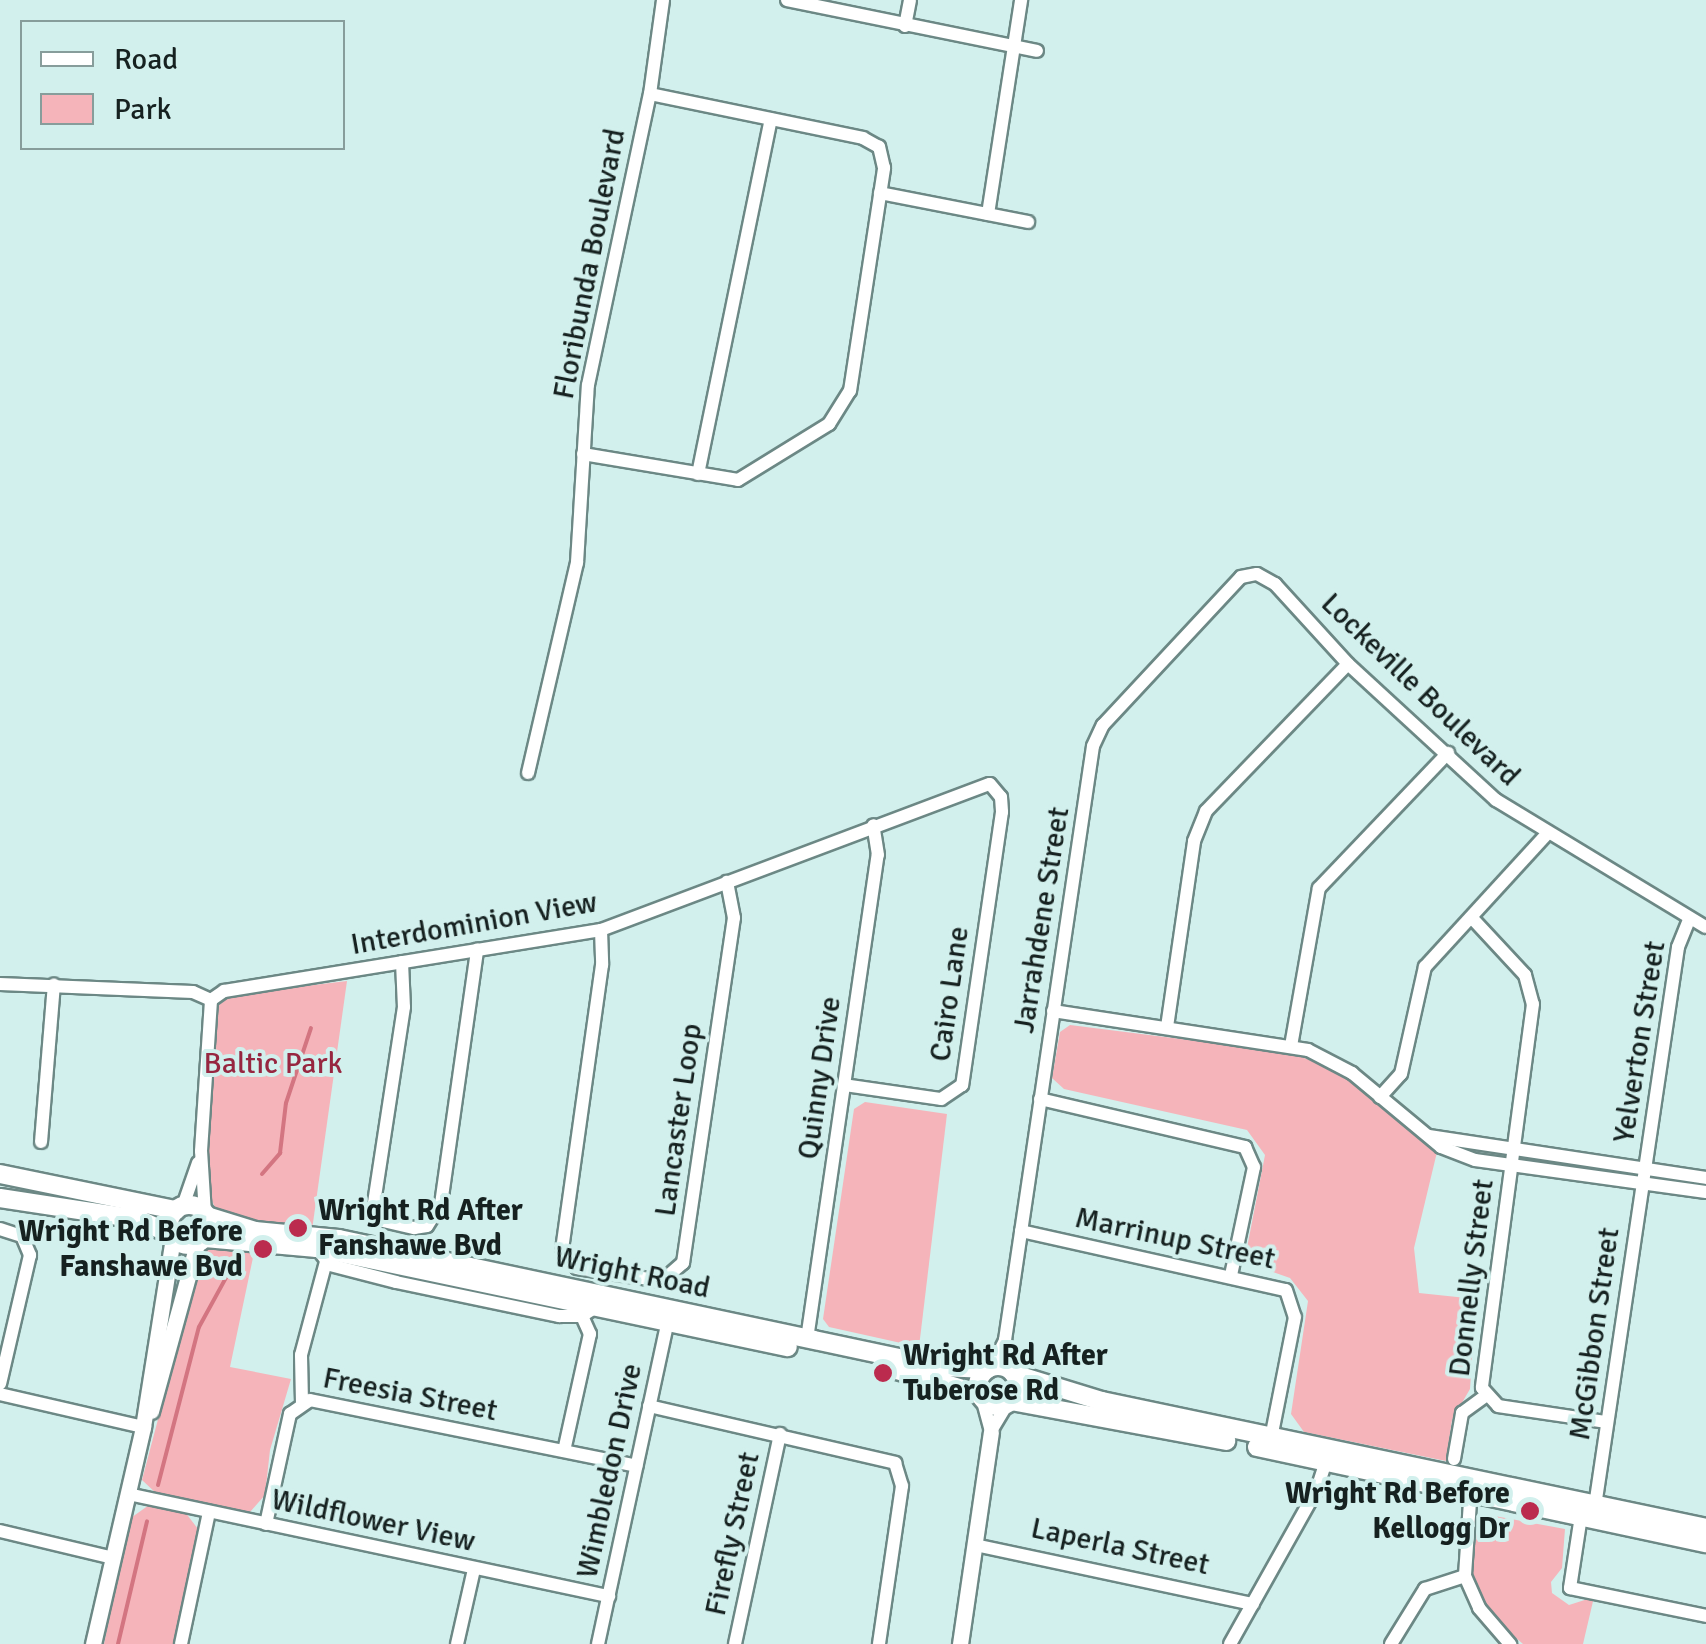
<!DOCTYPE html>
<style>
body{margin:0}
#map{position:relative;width:1706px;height:1644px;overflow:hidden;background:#d2f0ed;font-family:Signika,sans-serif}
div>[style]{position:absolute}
.green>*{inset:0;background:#f5b4ba}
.stream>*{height:4px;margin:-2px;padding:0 2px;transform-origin:2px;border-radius:2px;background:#d37581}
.roads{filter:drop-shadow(2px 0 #6c8885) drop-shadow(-2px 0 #6c8885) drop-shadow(0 2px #6c8885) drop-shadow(0 -2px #6c8885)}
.minor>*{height:12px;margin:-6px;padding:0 6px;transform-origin:6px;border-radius:6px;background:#fff}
.tertiary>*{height:15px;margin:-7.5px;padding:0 7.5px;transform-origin:7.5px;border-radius:7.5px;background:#fff}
.secondary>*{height:18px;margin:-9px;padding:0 9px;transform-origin:9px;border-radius:9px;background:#fff}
.secondary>.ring{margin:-9px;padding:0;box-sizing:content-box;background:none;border:18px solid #fff;border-radius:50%}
.dots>*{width:28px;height:28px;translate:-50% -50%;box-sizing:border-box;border:5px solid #d2f0ed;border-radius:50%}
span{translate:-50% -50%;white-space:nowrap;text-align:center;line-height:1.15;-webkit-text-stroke:8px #d2f0ed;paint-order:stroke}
.street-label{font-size:30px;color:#162120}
.park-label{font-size:30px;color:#972640}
.poi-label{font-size:30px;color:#162120;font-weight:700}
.left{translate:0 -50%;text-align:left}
.right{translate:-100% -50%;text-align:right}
.legend{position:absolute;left:20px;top:20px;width:325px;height:130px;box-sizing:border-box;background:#d2f0ed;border:2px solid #879d9b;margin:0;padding:12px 18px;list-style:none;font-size:30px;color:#162120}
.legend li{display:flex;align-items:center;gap:20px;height:50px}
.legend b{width:50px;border:2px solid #879d9b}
</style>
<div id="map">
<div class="green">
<i style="clip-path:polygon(347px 981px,312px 1230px,257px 1227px,217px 1212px,209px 1194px,208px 1156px,215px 1008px,232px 995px)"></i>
<i style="clip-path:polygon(1070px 1025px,1291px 1053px,1336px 1070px,1437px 1152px,1414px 1248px,1419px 1293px,1476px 1299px,1470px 1389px,1452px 1420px,1446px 1461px,1304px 1432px,1291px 1414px,1308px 1301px,1290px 1278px,1259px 1267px,1246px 1253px,1265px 1155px,1247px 1130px,1064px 1089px,1052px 1078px,1060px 1032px)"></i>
<i style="clip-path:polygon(865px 1102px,947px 1114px,919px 1347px,829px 1327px,823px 1319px,854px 1109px)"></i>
<i style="clip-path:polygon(204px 1245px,255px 1248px,230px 1367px,291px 1379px,270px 1450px,265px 1495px,250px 1512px,158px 1495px,142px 1480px)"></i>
<i style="clip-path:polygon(149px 1505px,185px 1512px,198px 1529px,175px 1644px,104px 1644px,128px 1520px)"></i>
<i style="clip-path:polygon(1489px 1515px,1565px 1529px,1562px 1568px,1551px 1582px,1552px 1593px,1569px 1605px,1594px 1597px,1583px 1644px,1523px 1644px,1491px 1616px,1471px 1569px,1478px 1526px)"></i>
</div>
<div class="stream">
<i style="left:262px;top:1174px;width:28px;rotate:-49deg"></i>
<i style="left:280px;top:1153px;width:50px;rotate:-83.2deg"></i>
<i style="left:286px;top:1103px;width:79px;rotate:-71.6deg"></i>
<i style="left:158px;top:1485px;width:163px;rotate:-75.5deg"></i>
<i style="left:199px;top:1327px;width:60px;rotate:-61.3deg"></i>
<i style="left:118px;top:1644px;width:126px;rotate:-76.7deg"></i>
</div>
<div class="roads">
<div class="minor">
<i style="left:787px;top:0;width:255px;rotate:11.5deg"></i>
<i style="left:905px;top:26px;width:26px;rotate:-79deg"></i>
<i style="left:880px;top:193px;width:151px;rotate:11.1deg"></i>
<i style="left:988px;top:214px;width:217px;rotate:-81.2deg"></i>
<i style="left:583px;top:454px;width:157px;rotate:9.5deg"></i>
<i style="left:738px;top:480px;width:107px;rotate:-31.6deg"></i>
<i style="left:829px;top:424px;width:39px;rotate:-58deg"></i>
<i style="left:850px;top:391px;width:226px;rotate:-81.3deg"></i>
<i style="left:884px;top:168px;width:22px;rotate:-103deg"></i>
<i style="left:879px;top:147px;width:18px;rotate:-151deg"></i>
<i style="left:863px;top:138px;width:217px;rotate:-168.3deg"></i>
<i style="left:698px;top:474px;width:362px;rotate:-78.4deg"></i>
<i style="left:528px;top:773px;width:216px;rotate:-76.9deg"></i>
<i style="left:577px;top:563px;width:178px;rotate:-86.5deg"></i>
<i style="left:588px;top:385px;width:298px;rotate:-78deg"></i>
<i style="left:650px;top:94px;width:95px;rotate:-82.1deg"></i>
<i style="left:1472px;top:918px;width:78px;rotate:47.1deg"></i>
<i style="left:1525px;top:975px;width:30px;rotate:75deg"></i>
<i style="left:1533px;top:1004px;width:387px;rotate:97.6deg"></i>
<i style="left:1482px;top:1388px;width:24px;rotate:48deg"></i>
<i style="left:1498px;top:1406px;width:110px;rotate:8.4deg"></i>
<i style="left:601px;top:930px;width:35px;rotate:88deg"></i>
<i style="left:602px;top:965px;width:286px;rotate:98deg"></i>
<i style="left:562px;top:1248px;width:25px;rotate:53deg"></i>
<i style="left:577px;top:1268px;width:86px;rotate:8.7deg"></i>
<i style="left:662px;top:1281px;width:28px;rotate:-41deg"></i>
<i style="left:683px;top:1263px;width:349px;rotate:-81.6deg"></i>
<i style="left:734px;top:918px;width:37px;rotate:-101deg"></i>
<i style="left:402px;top:962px;width:45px;rotate:87.5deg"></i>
<i style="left:404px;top:1007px;width:198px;rotate:98.7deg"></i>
<i style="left:374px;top:1203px;width:20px;rotate:63deg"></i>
<i style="left:383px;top:1221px;width:32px;rotate:13deg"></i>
<i style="left:414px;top:1228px;width:13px;rotate:-9deg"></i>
<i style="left:427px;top:1226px;width:26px;rotate:-58deg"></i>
<i style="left:441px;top:1204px;width:257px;rotate:-81.9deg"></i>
<i style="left:0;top:984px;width:193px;rotate:2.4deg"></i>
<i style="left:193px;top:992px;width:20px;rotate:24deg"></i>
<i style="left:211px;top:1000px;width:16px;rotate:-35deg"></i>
<i style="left:224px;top:991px;width:382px;rotate:-9.2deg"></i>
<i style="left:601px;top:930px;width:415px;rotate:-20.6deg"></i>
<i style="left:990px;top:784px;width:17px;rotate:50deg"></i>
<i style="left:1001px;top:797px;width:15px;rotate:86deg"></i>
<i style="left:1002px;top:812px;width:276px;rotate:98.3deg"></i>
<i style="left:962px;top:1085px;width:25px;rotate:146deg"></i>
<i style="left:941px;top:1099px;width:98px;rotate:-171.8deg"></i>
<i style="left:1053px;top:1011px;width:258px;rotate:8.7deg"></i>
<i style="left:1308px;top:1050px;width:50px;rotate:27.6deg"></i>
<i style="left:1352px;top:1073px;width:116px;rotate:39.7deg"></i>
<i style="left:1441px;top:1147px;width:36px;rotate:21deg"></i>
<i style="left:1475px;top:1160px;width:233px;rotate:7.9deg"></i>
<i style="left:1167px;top:1027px;width:188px;rotate:-81.7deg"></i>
<i style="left:1194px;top:841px;width:32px;rotate:-68deg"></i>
<i style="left:1206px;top:811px;width:204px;rotate:-46deg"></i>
<i style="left:1291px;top:1046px;width:160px;rotate:-80deg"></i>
<i style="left:1319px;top:888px;width:187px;rotate:-46.3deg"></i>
<i style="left:1380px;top:1097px;width:31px;rotate:-48deg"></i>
<i style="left:1401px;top:1074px;width:110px;rotate:-77.4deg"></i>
<i style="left:1425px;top:967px;width:179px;rotate:-47.5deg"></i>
<i style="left:1040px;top:1099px;width:211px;rotate:13.2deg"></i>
<i style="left:1245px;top:1147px;width:22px;rotate:66deg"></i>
<i style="left:1254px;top:1167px;width:110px;rotate:102deg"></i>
<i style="left:1429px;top:1136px;width:280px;rotate:8.6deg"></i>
<i style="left:41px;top:1142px;width:158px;rotate:-85.3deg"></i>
<i style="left:183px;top:1206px;width:46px;rotate:-70.8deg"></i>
<i style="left:205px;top:1214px;width:63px;rotate:-93.6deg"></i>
<i style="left:201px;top:1151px;width:151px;rotate:-86.2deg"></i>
<i style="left:0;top:1229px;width:23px;rotate:18deg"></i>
<i style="left:22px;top:1236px;width:21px;rotate:67deg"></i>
<i style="left:30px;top:1255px;width:132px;rotate:103.1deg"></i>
<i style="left:1021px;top:1231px;width:271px;rotate:12.6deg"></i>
<i style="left:1286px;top:1290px;width:28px;rotate:72deg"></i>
<i style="left:1295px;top:1317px;width:123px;rotate:101.2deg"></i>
<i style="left:317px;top:1248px;width:21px;rotate:53deg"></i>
<i style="left:330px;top:1265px;width:68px;rotate:14.4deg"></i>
<i style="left:396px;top:1282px;width:167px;rotate:11.8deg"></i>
<i style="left:559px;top:1316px;width:23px"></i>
<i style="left:582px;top:1316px;width:17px;rotate:-33deg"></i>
<i style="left:807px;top:1339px;width:489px;rotate:-81.7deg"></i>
<i style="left:878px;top:855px;width:30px;rotate:-99deg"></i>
<i style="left:1005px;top:1340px;width:32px;rotate:79deg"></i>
<i style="left:992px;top:1367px;width:30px;rotate:-64deg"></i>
<i style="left:1005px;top:1340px;width:600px;rotate:-81.57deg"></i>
<i style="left:1093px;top:746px;width:23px;rotate:-65deg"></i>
<i style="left:1103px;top:725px;width:202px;rotate:-47deg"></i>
<i style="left:1241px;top:577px;width:16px;rotate:-11deg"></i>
<i style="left:1257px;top:574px;width:21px;rotate:29deg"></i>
<i style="left:1275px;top:584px;width:108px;rotate:47.6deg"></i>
<i style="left:1348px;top:664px;width:201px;rotate:42.6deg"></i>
<i style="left:1496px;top:800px;width:245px;rotate:31.2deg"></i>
<i style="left:0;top:1394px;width:147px;rotate:13deg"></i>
<i style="left:982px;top:1398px;width:35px;rotate:75deg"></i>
<i style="left:302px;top:1403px;width:48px;rotate:-91.2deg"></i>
<i style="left:301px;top:1355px;width:96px;rotate:-75deg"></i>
<i style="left:649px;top:1406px;width:253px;rotate:13deg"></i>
<i style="left:895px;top:1463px;width:24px;rotate:73deg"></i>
<i style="left:902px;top:1486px;width:160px;rotate:98.3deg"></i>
<i style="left:991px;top:1431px;width:33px;rotate:-59deg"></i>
<i style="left:564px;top:1451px;width:120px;rotate:-77.5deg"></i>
<i style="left:590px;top:1334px;width:20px;rotate:-114deg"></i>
<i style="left:1454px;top:1459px;width:47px;rotate:-80.1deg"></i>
<i style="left:1462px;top:1413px;width:29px;rotate:-36deg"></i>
<i style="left:1471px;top:1487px;width:89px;rotate:93.9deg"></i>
<i style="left:1465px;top:1576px;width:35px;rotate:66deg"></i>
<i style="left:1479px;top:1608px;width:48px;rotate:49.3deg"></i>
<i style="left:128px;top:1494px;width:492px;rotate:12deg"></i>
<i style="left:1595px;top:1506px;width:565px;rotate:-81.55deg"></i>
<i style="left:1678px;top:947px;width:27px;rotate:-68deg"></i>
<i style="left:1581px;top:1516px;width:73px;rotate:98.7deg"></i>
<i style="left:1570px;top:1588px;width:139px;rotate:11.6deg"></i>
<i style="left:266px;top:1524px;width:113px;rotate:-77.7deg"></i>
<i style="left:290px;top:1414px;width:24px;rotate:-35deg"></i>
<i style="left:310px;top:1400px;width:333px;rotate:11.4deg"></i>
<i style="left:0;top:1531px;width:116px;rotate:13.4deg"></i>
<i style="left:975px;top:1545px;width:284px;rotate:12deg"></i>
<i style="left:181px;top:1644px;width:135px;rotate:-78deg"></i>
<i style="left:457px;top:1644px;width:77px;rotate:-77.2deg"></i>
<i style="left:598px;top:1644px;width:336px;rotate:-77.8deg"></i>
<i style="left:735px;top:1644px;width:215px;rotate:-77.9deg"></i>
<i style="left:1230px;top:1644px;width:178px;rotate:-60.7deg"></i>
<i style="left:1317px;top:1489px;width:35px;rotate:-72deg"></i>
<i style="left:1391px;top:1644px;width:65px;rotate:-58.3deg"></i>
<i style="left:1425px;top:1589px;width:42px;rotate:-18deg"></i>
</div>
<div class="tertiary">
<i style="left:151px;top:1411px;width:173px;rotate:-74.6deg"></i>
<i style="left:93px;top:1644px;width:223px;rotate:-77deg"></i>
<i style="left:143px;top:1427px;width:191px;rotate:-81deg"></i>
<i style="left:960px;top:1644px;width:214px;rotate:-81.7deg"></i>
</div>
<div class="secondary">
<i style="left:0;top:1174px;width:180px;rotate:11.6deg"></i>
<i style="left:0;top:1198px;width:140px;rotate:8.7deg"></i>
<i style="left:138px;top:1219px;width:38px;rotate:25deg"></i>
<i class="ring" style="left:169px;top:1205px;width:22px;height:22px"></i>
<i style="left:207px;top:1216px;width:50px;rotate:17.4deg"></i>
<i style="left:255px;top:1231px;width:84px;rotate:5.4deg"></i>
<i style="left:339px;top:1239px;width:615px;rotate:12deg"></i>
<i style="left:941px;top:1367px;width:47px;rotate:2.4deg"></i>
<i style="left:205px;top:1238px;width:112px;rotate:5.1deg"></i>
<i style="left:317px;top:1248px;width:481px;rotate:11.9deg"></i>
<i class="ring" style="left:978px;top:1366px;width:22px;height:22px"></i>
<i style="left:897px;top:1370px;width:86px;rotate:16.1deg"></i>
<i style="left:1014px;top:1374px;width:92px;rotate:17.1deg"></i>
<i style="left:1102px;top:1401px;width:617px;rotate:11.87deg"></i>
<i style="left:1011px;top:1401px;width:219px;rotate:10.5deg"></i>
<i style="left:1257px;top:1447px;width:459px;rotate:12.1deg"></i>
</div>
</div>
<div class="dots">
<i style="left:298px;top:1228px;background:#bb2b4e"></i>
<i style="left:263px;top:1249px;background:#bb2b4e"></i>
<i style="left:883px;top:1373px;background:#bb2b4e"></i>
<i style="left:1530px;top:1511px;background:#bb2b4e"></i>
</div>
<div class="street-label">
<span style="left:590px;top:264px;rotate:-79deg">Floribunda Boulevard</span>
<span style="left:1420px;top:690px;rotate:44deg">Lockeville Boulevard</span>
<span style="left:1042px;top:920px;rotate:-81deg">Jarrahdene Street</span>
<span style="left:474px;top:924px;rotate:-10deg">Interdominion View</span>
<span style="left:950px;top:994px;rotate:-82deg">Cairo Lane</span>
<span style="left:1640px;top:1042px;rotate:-81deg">Yelverton Street</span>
<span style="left:820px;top:1078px;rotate:-82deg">Quinny Drive</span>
<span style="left:679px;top:1120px;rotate:-82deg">Lancaster Loop</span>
<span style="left:1175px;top:1239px;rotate:12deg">Marrinup Street</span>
<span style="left:632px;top:1273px;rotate:12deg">Wright Road</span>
<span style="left:1472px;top:1278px;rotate:-83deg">Donnelly Street</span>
<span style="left:1595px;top:1334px;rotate:-82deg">McGibbon Street</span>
<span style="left:410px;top:1395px;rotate:11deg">Freesia Street</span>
<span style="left:610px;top:1471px;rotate:-78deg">Wimbledon Drive</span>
<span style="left:373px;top:1521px;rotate:12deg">Wildflower View</span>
<span style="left:733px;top:1534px;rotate:-78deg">Firefly Street</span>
<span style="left:1120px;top:1547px;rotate:12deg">Laperla Street</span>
</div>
<div class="park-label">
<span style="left:273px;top:1064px">Baltic Park</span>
</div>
<div class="poi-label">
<span class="left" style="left:318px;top:1228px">Wright Rd After<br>Fanshawe Bvd</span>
<span class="right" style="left:243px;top:1249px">Wright Rd Before<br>Fanshawe Bvd</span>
<span class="left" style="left:903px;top:1373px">Wright Rd After<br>Tuberose Rd</span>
<span class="right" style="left:1510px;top:1511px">Wright Rd Before<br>Kellogg Dr</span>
</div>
<ul class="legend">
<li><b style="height:12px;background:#fff"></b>Road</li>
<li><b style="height:28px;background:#f5b4ba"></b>Park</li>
</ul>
</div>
